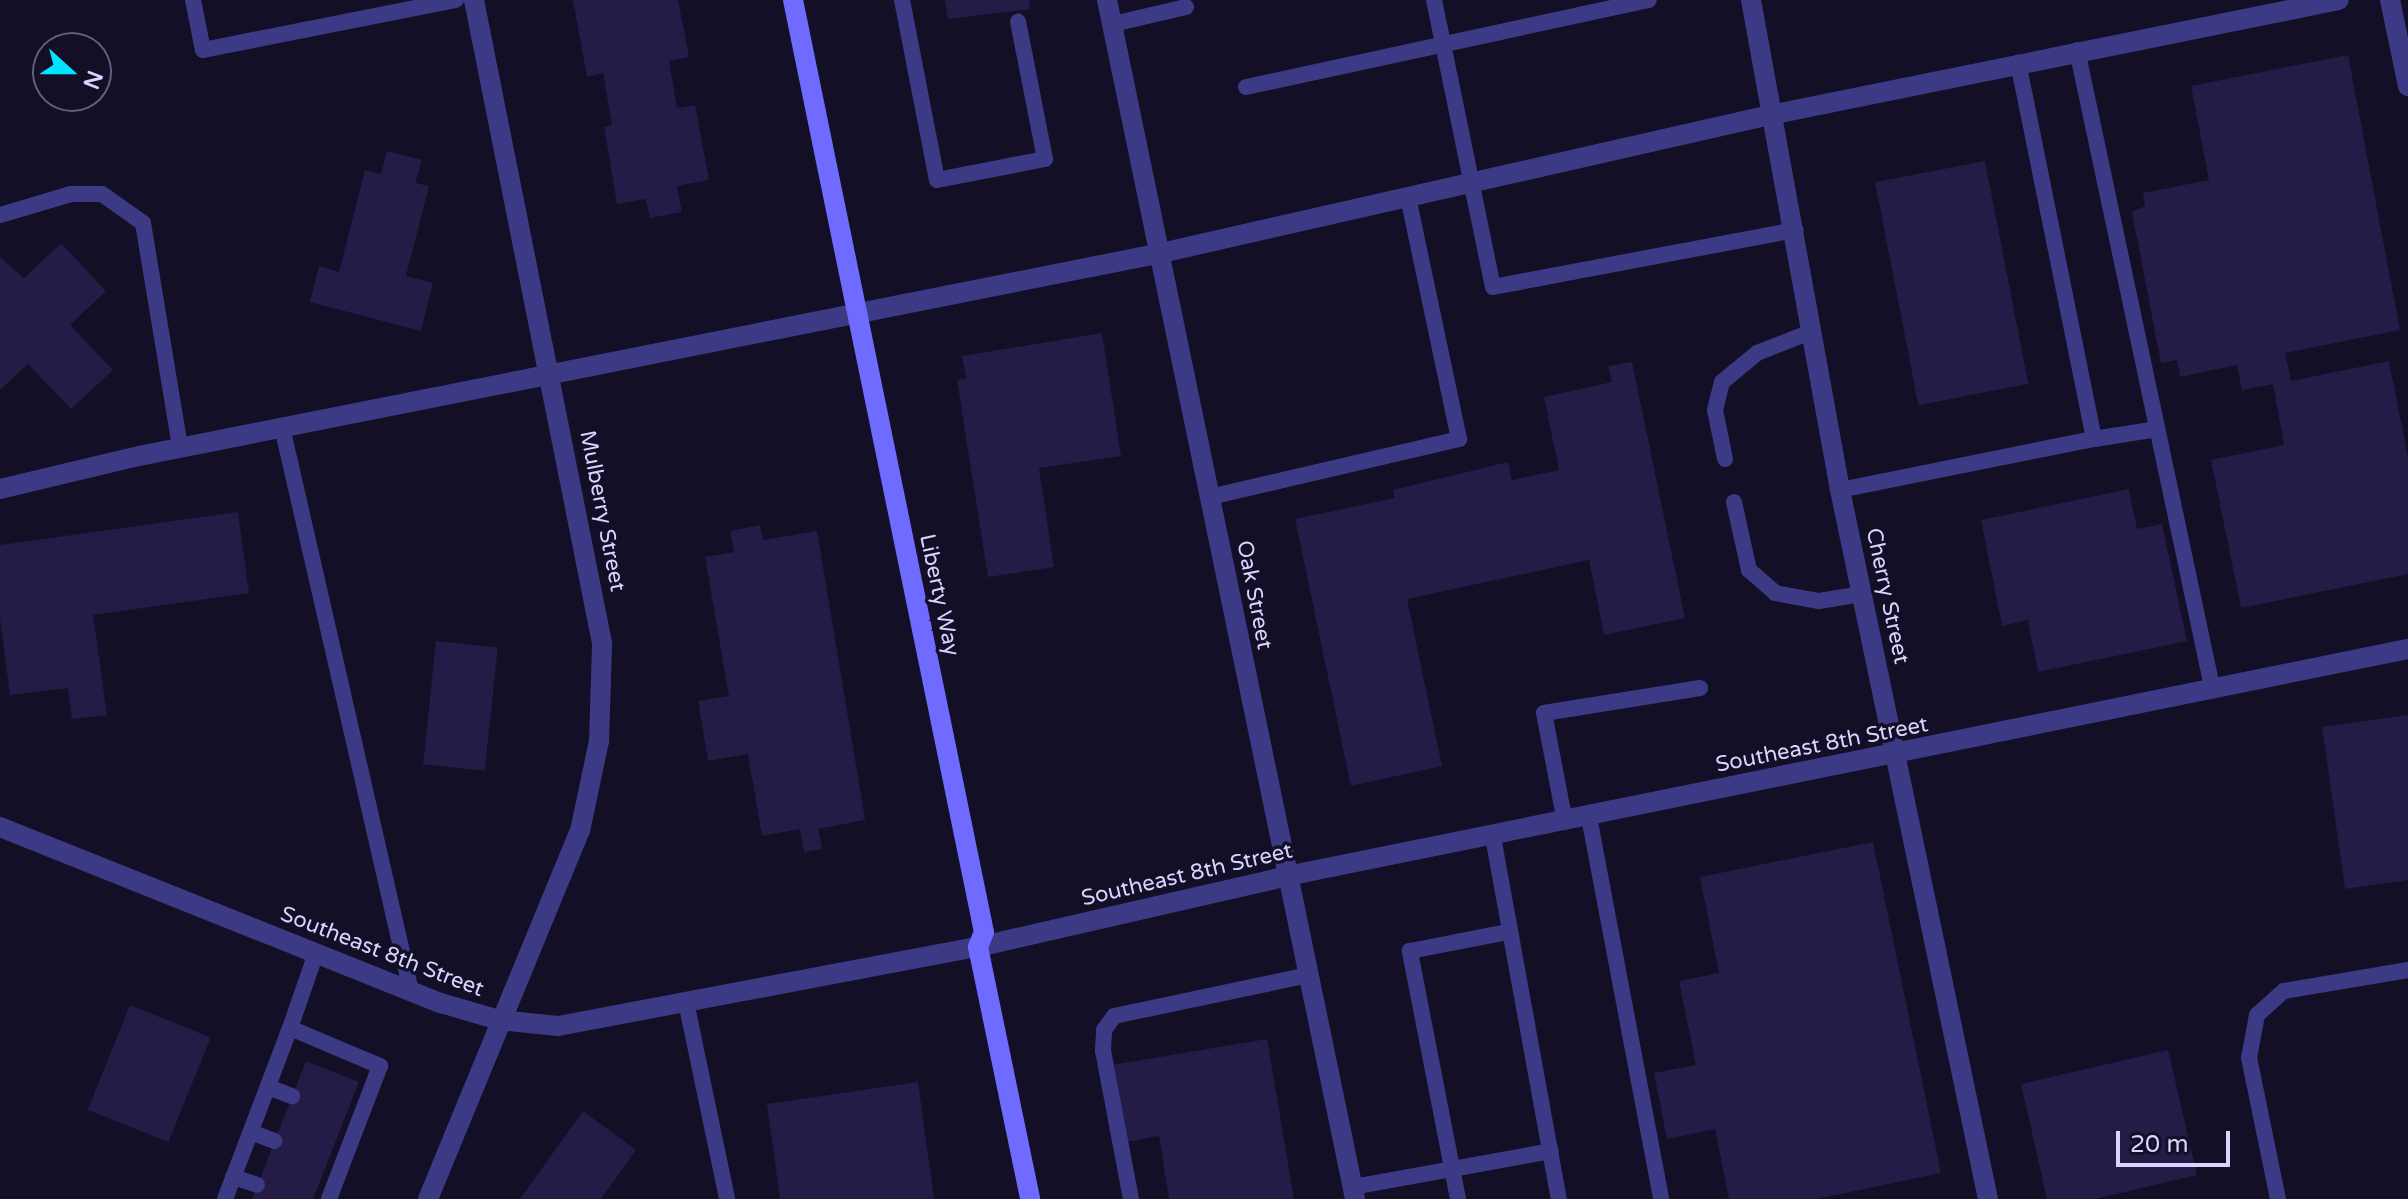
<!DOCTYPE html>
<style>
body{margin:0}
#map{position:relative;width:2408px;height:1199px;overflow:hidden;background:#130f26;font-family:"Varela Round",sans-serif}
div>[style]{position:absolute}
.building>*{inset:0;background:#241b47;transform-origin:0 0}
.lane>*{height:16px;margin:-8px;padding:0 8px;transform-origin:8px;border-radius:8px;background:#3d3a85}
.street>*{height:20px;margin:-10px;padding:0 10px;transform-origin:10px;border-radius:10px;background:#3d3a85}
.secondary>*{height:20px;margin:-10px;padding:0 10px;transform-origin:10px;border-radius:10px;background:#6f6bff}
span{translate:-50% -50%;white-space:nowrap;text-align:center;line-height:1.15;-webkit-text-stroke:7px #130f26;paint-order:stroke}
.street-label{font-size:22px;color:#d9d4ff}
.north{position:absolute;left:32px;top:32px;width:80px;height:80px;box-sizing:border-box;background:#130f26;border:2px solid #625e7d;border-radius:50%;rotate:111deg;font-size:22px;font-weight:700;line-height:32px;text-align:center;color:#d9d4ff}
.north::after{content:'';display:block;margin:auto;width:28px;height:36px;background:#00e5ff;clip-path:polygon(50% 0,100% 100%,50% 72%,0 100%)}
.scale{position:absolute;left:2116px;top:1131px;width:114px;height:36px;box-sizing:border-box;border:4px solid #d9d4ff;border-top:0;padding-left:10px;font-size:24px;line-height:28px;white-space:nowrap;color:#d9d4ff;-webkit-text-stroke:6px #130f26;paint-order:stroke}
</style>
<div id="map">
<div class="building">
<i style="clip-path:polygon(573px 0,678px 0,689px 57px,669px 61px,677px 108px,695px 105px,709px 180px,677px 186px,682px 212px,650px 218px,646px 199px,617px 204px,604px 127px,612px 125px,603px 73px,587px 77px)"></i>
<i style="clip-path:polygon(945px 0,1029px 0,1030px 9px,948px 19px)"></i>
<i style="clip-path:polygon(2348px 55px,2400px 330px,2285px 353px,2291px 381px,2389px 361px,2408px 456px,2408px 574px,2241px 608px,2211px 460px,2284px 445px,2273px 384px,2242px 390px,2237px 365px,2180px 377px,2177px 360px,2161px 363px,2132px 212px,2145px 206px,2143px 193px,2209px 180px,2191px 86px)"></i>
<i style="clip-path:polygon(387px 151px,422px 160px,415px 183px,429px 186px,406px 276px,433px 283px,421px 331px,310px 302px,319px 266px,339px 272px,365px 170px,381px 174px)"></i>
<i style="left:1985px;top:161px;width:227px;height:112px;rotate:79deg"></i>
<i style="clip-path:polygon(61px 243px,106px 291px,70px 325px,113px 370px,71px 409px,28px 364px,0 390px,0 257px,24px 278px)"></i>
<i style="clip-path:polygon(1102px 333px,1121px 456px,1039px 468px,1054px 567px,988px 577px,957px 380px,966px 378px,962px 356px)"></i>
<i style="clip-path:polygon(1632px 362px,1685px 618px,1604px 635px,1589px 560px,1407px 599px,1442px 766px,1351px 786px,1295px 519px,1395px 498px,1393px 490px,1508px 462px,1512px 480px,1559px 470px,1544px 397px,1612px 382px,1608px 366px)"></i>
<i style="clip-path:polygon(2129px 489px,2137px 529px,2162px 524px,2187px 641px,2038px 672px,2028px 620px,2002px 626px,1981px 520px)"></i>
<i style="clip-path:polygon(238px 512px,249px 593px,93px 615px,107px 715px,72px 719px,68px 688px,10px 695px,0 618px,0 545px)"></i>
<i style="clip-path:polygon(760px 525px,763px 540px,817px 531px,865px 820px,818px 829px,822px 849px,804px 852px,800px 829px,762px 836px,748px 754px,708px 761px,698px 701px,729px 696px,705px 557px,734px 552px,730px 531px)"></i>
<i style="left:436px;top:641px;width:62px;height:124px;rotate:6deg"></i>
<i style="clip-path:polygon(2408px 715px,2408px 880px,2345px 889px,2322px 727px)"></i>
<i style="clip-path:polygon(1873px 842px,1941px 1173px,1817px 1199px,1729px 1199px,1715px 1129px,1667px 1139px,1654px 1073px,1696px 1065px,1679px 981px,1719px 973px,1700px 877px)"></i>
<i style="left:130px;top:1005px;width:87px;height:113px;rotate:22deg"></i>
<i style="clip-path:polygon(1267px 1039px,1294px 1199px,1169px 1199px,1159px 1136px,1125px 1142px,1112px 1065px)"></i>
<i style="clip-path:polygon(2168px 1050px,2197px 1175px,2095px 1199px,2047px 1199px,2021px 1084px)"></i>
<i style="clip-path:polygon(306px 1061px,359px 1082px,313px 1199px,252px 1199px)"></i>
<i style="clip-path:polygon(918px 1082px,934px 1199px,780px 1199px,767px 1104px)"></i>
<i style="clip-path:polygon(583px 1111px,636px 1150px,601px 1199px,520px 1199px)"></i>
</div>
<div class="lane">
<i style="left:193px;top:0;width:51px;rotate:78.7deg"></i>
<i style="left:203px;top:50px;width:258px;rotate:-11.2deg"></i>
<i style="left:902px;top:0;width:183px;rotate:79deg"></i>
<i style="left:937px;top:180px;width:110px;rotate:-11deg"></i>
<i style="left:1045px;top:159px;width:140px;rotate:-101.1deg"></i>
<i style="left:1434px;top:0;width:293px;rotate:78.4deg"></i>
<i style="left:1493px;top:287px;width:308px;rotate:-10.7deg"></i>
<i style="left:1113px;top:24px;width:75px;rotate:-13.1deg"></i>
<i style="left:2077px;top:50px;width:651px;rotate:78.03deg"></i>
<i style="left:1246px;top:87px;width:412px;rotate:-12.2deg"></i>
<i style="left:0;top:215px;width:74px;rotate:-16.5deg"></i>
<i style="left:71px;top:194px;width:31px"></i>
<i style="left:102px;top:194px;width:50px;rotate:35.3deg"></i>
<i style="left:143px;top:223px;width:227px;rotate:80.6deg"></i>
<i style="left:282px;top:427px;width:579px;rotate:77.12deg"></i>
<i style="left:2094px;top:439px;width:64px;rotate:-9deg"></i>
<i style="left:1725px;top:459px;width:50px;rotate:-101.5deg"></i>
<i style="left:1715px;top:410px;width:29px;rotate:-76deg"></i>
<i style="left:1722px;top:382px;width:45px;rotate:-39.6deg"></i>
<i style="left:1757px;top:353px;width:60px;rotate:-21.4deg"></i>
<i style="left:1840px;top:490px;width:259px;rotate:-11.4deg"></i>
<i style="left:2094px;top:439px;width:384px;rotate:-101.4deg"></i>
<i style="left:1210px;top:497px;width:256px;rotate:-13.1deg"></i>
<i style="left:1459px;top:439px;width:246px;rotate:-101.9deg"></i>
<i style="left:1734px;top:502px;width:70px;rotate:77.6deg"></i>
<i style="left:1749px;top:570px;width:35px;rotate:41deg"></i>
<i style="left:1775px;top:593px;width:45px;rotate:10.3deg"></i>
<i style="left:1819px;top:601px;width:44px;rotate:-9.2deg"></i>
<i style="left:1589px;top:817px;width:389px;rotate:79.3deg"></i>
<i style="left:1565px;top:822px;width:111px;rotate:-100.9deg"></i>
<i style="left:1544px;top:713px;width:158px;rotate:-9.1deg"></i>
<i style="left:1493px;top:837px;width:368px;rotate:79.7deg"></i>
<i style="left:316px;top:953px;width:79px;rotate:109.1deg"></i>
<i style="left:290px;top:1028px;width:98px;rotate:22.9deg"></i>
<i style="left:380px;top:1066px;width:142px;rotate:111deg"></i>
<i style="left:686px;top:1002px;width:201px;rotate:78.2deg"></i>
<i style="left:268px;top:1087px;width:26px;rotate:21deg"></i>
<i style="left:251px;top:1132px;width:25px;rotate:21deg"></i>
<i style="left:233px;top:1177px;width:25px;rotate:18deg"></i>
<i style="left:1353px;top:1187px;width:201px;rotate:-10.3deg"></i>
<i style="left:225px;top:1199px;width:183px;rotate:-69.2deg"></i>
<i style="left:1131px;top:1199px;width:151px;rotate:-100.7deg"></i>
<i style="left:1103px;top:1051px;width:21px;rotate:-87deg"></i>
<i style="left:1104px;top:1030px;width:17px;rotate:-54deg"></i>
<i style="left:1114px;top:1016px;width:198px;rotate:-11.9deg"></i>
<i style="left:1458px;top:1199px;width:253px;rotate:-101deg"></i>
<i style="left:1410px;top:951px;width:100px;rotate:-11deg"></i>
<i style="left:2278px;top:1199px;width:144px;rotate:-101.6deg"></i>
<i style="left:2249px;top:1058px;width:44px;rotate:-79.5deg"></i>
<i style="left:2257px;top:1015px;width:36px;rotate:-42deg"></i>
<i style="left:2284px;top:991px;width:126px;rotate:-9.6deg"></i>
</div>
<div class="street">
<i style="left:1107px;top:0;width:1224px;rotate:78.31deg"></i>
<i style="left:1751px;top:0;width:498px;rotate:79.7deg"></i>
<i style="left:1840px;top:490px;width:724px;rotate:78.21deg"></i>
<i style="left:2390px;top:0;width:88px;rotate:78.2deg"></i>
<i style="left:0;top:489px;width:143px;rotate:-13.4deg"></i>
<i style="left:139px;top:456px;width:1042px;rotate:-11.23deg"></i>
<i style="left:1161px;top:253px;width:630px;rotate:-12.76deg"></i>
<i style="left:1775px;top:114px;width:575px;rotate:-11.43deg"></i>
<i style="left:0;top:827px;width:475px;rotate:21.8deg"></i>
<i style="left:441px;top:1003px;width:60px;rotate:16.3deg"></i>
<i style="left:499px;top:1020px;width:59px;rotate:5.8deg"></i>
<i style="left:558px;top:1026px;width:427px;rotate:-10.7deg"></i>
<i style="left:978px;top:947px;width:317px;rotate:-12.9deg"></i>
<i style="left:1287px;top:876px;width:1144px;rotate:-11.45deg"></i>
<i style="left:428px;top:1199px;width:398px;rotate:-67.6deg"></i>
<i style="left:580px;top:831px;width:92px;rotate:-78.1deg"></i>
<i style="left:599px;top:741px;width:98px;rotate:-88.2deg"></i>
<i style="left:602px;top:643px;width:656px;rotate:-101.26deg"></i>
</div>
<div class="secondary">
<i style="left:793px;top:0;width:951px;rotate:78.42deg"></i>
<i style="left:984px;top:932px;width:16px;rotate:112deg"></i>
<i style="left:978px;top:947px;width:257px;rotate:78.3deg"></i>
</div>
<div class="street-label">
<span style="left:602px;top:511px;rotate:79deg">Mulberry Street</span>
<span style="left:939px;top:595px;rotate:78deg">Liberty Way</span>
<span style="left:1254px;top:595px;rotate:79deg">Oak Street</span>
<span style="left:1887px;top:596px;rotate:78deg">Cherry Street</span>
<span style="left:1822px;top:745px;rotate:-11deg">Southeast 8th Street</span>
<span style="left:1187px;top:875px;rotate:-13deg">Southeast 8th Street</span>
<span style="left:382px;top:952px;rotate:21deg">Southeast 8th Street</span>
</div>
<div class="north">N</div>
<div class="scale">20 m</div>
</div>
